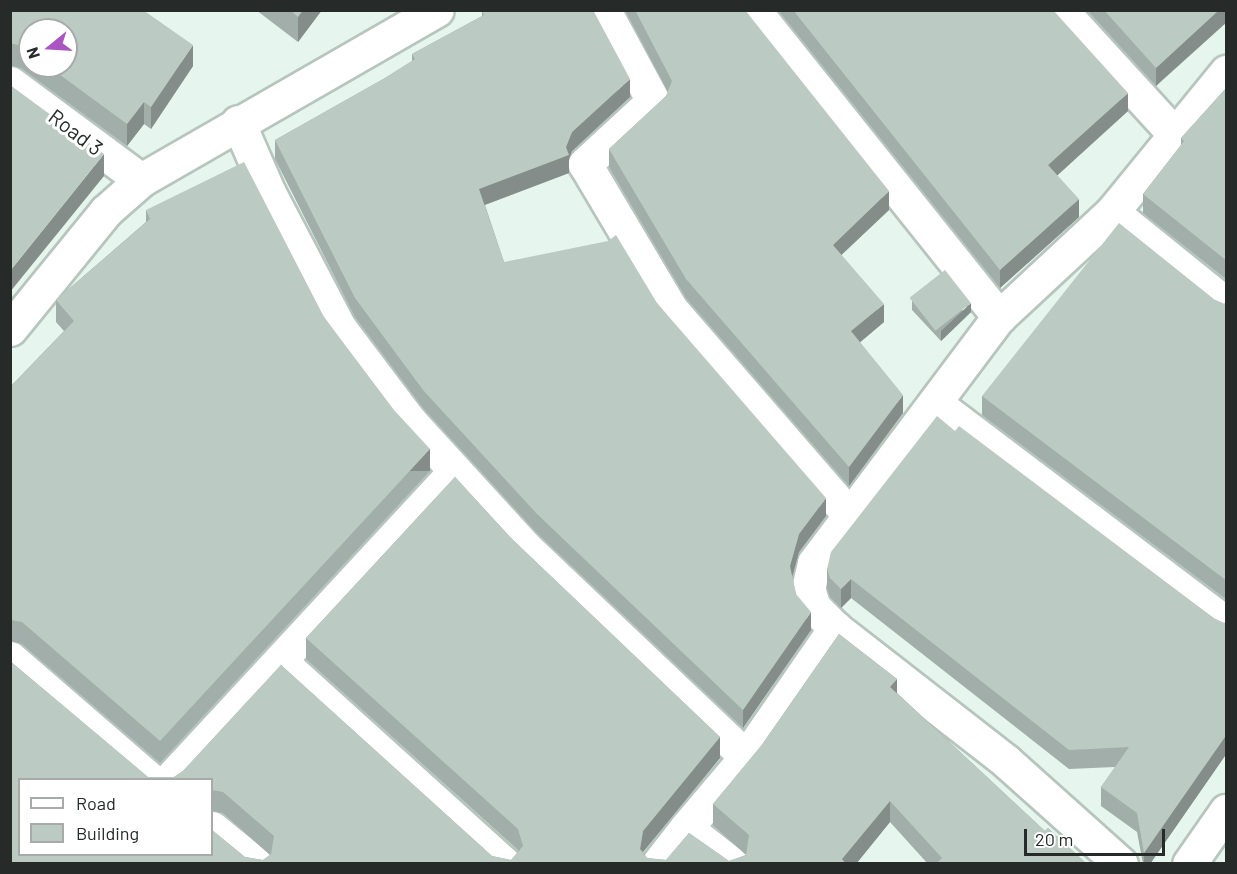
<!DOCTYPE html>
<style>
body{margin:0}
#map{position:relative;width:1237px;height:874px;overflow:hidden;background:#e7f5ef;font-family:Barlow,sans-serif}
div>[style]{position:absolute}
.roads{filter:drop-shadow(2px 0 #b7c5bf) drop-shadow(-2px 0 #b7c5bf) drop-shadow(0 2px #b7c5bf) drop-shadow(0 -2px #b7c5bf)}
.minor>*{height:33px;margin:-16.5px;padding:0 16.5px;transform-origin:16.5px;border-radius:16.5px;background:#fff}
.wall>*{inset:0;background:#a2aea9}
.shaded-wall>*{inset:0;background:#848d89;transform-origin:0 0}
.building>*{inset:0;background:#bccac4;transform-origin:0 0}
span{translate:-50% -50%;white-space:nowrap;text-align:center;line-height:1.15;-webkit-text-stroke:6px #fefffe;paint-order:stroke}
.street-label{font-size:21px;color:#262b29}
.frame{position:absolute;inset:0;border:12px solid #262b29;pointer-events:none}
.legend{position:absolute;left:18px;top:778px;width:195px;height:78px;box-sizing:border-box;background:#fefffe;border:2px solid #a8aaa9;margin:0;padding:8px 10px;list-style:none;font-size:18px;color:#262b29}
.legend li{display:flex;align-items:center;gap:12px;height:30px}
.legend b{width:30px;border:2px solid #a8aaa9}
.north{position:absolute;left:18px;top:18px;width:60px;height:60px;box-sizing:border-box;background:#fefffe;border:2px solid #a8aaa9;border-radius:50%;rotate:252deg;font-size:16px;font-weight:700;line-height:24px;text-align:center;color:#262b29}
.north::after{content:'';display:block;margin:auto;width:21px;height:27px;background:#ab55c3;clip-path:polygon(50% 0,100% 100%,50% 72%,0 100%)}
.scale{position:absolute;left:1024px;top:829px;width:141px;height:27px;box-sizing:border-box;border:3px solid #262b29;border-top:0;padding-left:8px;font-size:18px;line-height:21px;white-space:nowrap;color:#262b29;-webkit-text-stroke:4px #fefffe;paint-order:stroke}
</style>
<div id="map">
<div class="roads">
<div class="minor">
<i style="left:604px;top:10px;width:103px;rotate:61.7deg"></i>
<i style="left:653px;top:101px;width:93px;rotate:137.2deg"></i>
<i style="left:585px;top:164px;width:169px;rotate:59.3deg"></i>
<i style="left:671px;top:309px;width:276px;rotate:49.1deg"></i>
<i style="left:754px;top:10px;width:393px;rotate:51.4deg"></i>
<i style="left:1061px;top:10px;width:171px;rotate:47.6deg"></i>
<i style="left:10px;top:83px;width:163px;rotate:36.5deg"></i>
<i style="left:238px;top:122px;width:77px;rotate:66.4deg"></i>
<i style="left:269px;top:193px;width:151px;rotate:62.4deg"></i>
<i style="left:339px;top:327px;width:116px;rotate:53deg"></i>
<i style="left:409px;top:420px;width:171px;rotate:47.6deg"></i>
<i style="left:524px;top:546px;width:306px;rotate:43.5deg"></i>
<i style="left:1112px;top:212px;width:146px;rotate:38.9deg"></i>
<i style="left:10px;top:329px;width:152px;rotate:-50.9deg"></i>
<i style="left:106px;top:211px;width:47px;rotate:-41.5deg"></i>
<i style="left:141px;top:180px;width:341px;rotate:-29.9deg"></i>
<i style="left:935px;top:403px;width:365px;rotate:37.1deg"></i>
<i style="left:10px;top:658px;width:186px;rotate:40.9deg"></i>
<i style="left:280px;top:661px;width:303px;rotate:42.1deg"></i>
<i style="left:169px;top:780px;width:420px;rotate:-47.2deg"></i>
<i style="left:212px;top:828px;width:57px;rotate:39.3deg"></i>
<i style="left:658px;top:864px;width:46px;rotate:-52.1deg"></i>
<i style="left:732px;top:864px;width:58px;rotate:-142deg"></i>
<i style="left:686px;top:828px;width:93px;rotate:-49.8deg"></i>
<i style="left:746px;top:757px;width:157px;rotate:-55.4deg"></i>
<i style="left:1121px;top:864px;width:154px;rotate:-138.2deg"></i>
<i style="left:1006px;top:761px;width:217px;rotate:-142.1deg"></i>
<i style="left:835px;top:628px;width:30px;rotate:-135deg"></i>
<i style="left:814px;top:607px;width:19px;rotate:-108deg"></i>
<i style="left:808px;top:589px;width:27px;rotate:-77deg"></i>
<i style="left:814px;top:563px;width:308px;rotate:-53.1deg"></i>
<i style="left:999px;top:317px;width:154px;rotate:-42.9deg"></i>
<i style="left:1112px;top:212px;width:181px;rotate:-50.8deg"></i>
<i style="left:1189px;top:864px;width:65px;rotate:-55.1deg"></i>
</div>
</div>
<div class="wall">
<i style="clip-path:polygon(evenodd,10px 10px,193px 66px,151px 129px,144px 124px,127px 146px,21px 68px,10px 65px,10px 10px,30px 30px,66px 66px,30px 66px,30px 30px)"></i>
<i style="clip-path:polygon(256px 10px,322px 10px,298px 42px)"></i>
<i style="clip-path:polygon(625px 10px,745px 10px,889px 210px,841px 255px,884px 322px,860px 342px,903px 413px,849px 486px,686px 298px,609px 167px,609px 149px,666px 96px,668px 92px)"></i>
<i style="clip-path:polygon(778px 10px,1053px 10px,1128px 111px,1057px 175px,1079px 217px,1000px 288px)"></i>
<i style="clip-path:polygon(1087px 10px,1227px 10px,1156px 86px)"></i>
<i style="clip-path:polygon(482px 11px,630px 97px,572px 151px,569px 159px,569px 173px,485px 205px,504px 262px,657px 303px,826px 516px,799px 552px,792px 576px,796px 594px,811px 630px,743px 728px,537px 533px,423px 408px,355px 317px,275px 159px,275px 140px,385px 78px,412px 61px,412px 54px,482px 16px)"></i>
<i style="clip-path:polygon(1227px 87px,1227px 280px,1143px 213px,1143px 194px,1181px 145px,1181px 138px)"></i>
<i style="clip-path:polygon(146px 210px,324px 317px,430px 471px,160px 763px,22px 644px,10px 641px,10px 387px,64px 331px,56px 322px,56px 300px,146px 222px)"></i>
<i style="clip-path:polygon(912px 300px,971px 312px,941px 341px,912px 310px)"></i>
<i style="clip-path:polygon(1215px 300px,1224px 304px,1227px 302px,1227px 600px,982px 415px,982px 396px)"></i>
<i style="clip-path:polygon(955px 431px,1215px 619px,1224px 623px,1227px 622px,1227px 753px,1150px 864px,1143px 864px,1137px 832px,1101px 806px,1101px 787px,1115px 767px,1069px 769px,851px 598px,841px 608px,830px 597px,827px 588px,827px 569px)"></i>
<i style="clip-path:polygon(evenodd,455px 477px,511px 538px,720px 737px,720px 758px,643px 852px,647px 858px,666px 860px,689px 833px,729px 861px,746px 855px,713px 825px,713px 804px,761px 746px,839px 634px,897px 679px,897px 693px,1045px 831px,1048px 828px,1087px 864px,928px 864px,890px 822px,856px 864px,10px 864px,10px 661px,148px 777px,174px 777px,183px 771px,281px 665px,492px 856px,511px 860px,518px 852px,518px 850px,306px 659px,306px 638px,455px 477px,20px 780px,212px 780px,212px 811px,223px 813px,270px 855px,263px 860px,245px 857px,212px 830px,212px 855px,20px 855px,20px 780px)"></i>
</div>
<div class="shaded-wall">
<i style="clip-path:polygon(303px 10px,322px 10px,298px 42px,298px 17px)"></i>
<i style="clip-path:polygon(1219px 10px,1227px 10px,1227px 22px,1156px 86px,1156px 68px)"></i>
<i style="left:10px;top:43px;width:2px;height:22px"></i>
<i style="clip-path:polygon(193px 45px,193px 66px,151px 129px,151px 107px)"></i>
<i style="clip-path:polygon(630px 79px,630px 97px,572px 151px,569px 159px,569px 173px,479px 207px,479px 189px,566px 147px,572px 132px)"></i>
<i style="clip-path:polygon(1128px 93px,1128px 111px,1048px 184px,1048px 165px)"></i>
<i style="clip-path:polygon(144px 102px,144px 124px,127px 146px,127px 124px)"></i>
<i style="clip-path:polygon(104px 154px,104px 176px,10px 292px,10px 271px)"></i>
<i style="clip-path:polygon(889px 191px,889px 210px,833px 263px,833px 245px)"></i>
<i style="clip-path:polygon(1079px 199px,1079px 217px,1000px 288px,1000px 270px)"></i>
<i style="clip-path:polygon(971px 303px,971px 312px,941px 341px,941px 331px)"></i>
<i style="clip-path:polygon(884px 304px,884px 322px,851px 350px,851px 331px)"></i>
<i style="clip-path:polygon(903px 395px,903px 413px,849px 486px,849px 467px)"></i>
<i style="left:430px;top:449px;width:22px;height:398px;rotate:90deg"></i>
<i style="clip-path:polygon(826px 498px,826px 516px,799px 552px,790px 585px,790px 566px,799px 534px)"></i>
<i style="clip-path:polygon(851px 579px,851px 598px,841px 608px,841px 589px)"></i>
<i style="clip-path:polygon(811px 612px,811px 630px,743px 728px,743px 710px)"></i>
<i style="clip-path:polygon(897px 679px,897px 700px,890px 687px)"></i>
<i style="clip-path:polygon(1227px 734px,1227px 753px,1150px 864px,1144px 864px,1144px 853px)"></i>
<i style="clip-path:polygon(720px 737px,720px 758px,643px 852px,640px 849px,643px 831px)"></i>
<i style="clip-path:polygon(890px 801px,890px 822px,856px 864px,842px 864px,842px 859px)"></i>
</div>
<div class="building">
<i style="clip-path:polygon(10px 10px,143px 10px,193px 45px,151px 107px,144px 102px,127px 124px,48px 66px,66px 66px,66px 30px,30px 30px,30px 53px,21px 46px,10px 43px)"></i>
<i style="clip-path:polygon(290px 10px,303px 10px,298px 17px)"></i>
<i style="clip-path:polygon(483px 10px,593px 10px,630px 79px,572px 132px,566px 147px,569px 155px,479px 189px,504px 262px,608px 241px,616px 235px,657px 303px,826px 498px,799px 534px,790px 566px,796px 594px,811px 612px,743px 710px,537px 514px,423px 390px,355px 298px,275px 140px,385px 78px,415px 59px,412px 54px,484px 15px,482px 11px)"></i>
<i style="clip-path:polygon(635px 10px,745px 10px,889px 191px,833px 245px,884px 304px,851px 331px,903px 395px,849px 467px,686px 279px,609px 149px,666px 96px,672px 81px)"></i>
<i style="clip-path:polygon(793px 10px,1053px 10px,1128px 93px,1048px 165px,1079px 199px,1000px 270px)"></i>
<i style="clip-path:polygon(1104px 10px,1219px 10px,1156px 68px)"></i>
<i style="clip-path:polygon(10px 85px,104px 154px,10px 271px)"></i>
<i style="clip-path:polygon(1227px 87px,1227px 261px,1143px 194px,1184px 141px,1181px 138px)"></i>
<i style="clip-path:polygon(244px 162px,324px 317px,394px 410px,430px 449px,160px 741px,22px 622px,10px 620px,10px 387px,74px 321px,56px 300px,150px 219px,146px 210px)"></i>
<i style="clip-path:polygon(1119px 223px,1215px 300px,1224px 304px,1227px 302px,1227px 581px,982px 396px)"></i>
<i style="left:945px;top:270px;width:42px;height:45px;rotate:52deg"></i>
<i style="clip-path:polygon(937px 416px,955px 431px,959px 426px,1215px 619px,1224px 623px,1227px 622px,1227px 734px,1144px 853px,1137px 813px,1101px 787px,1129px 747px,1069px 750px,851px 579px,841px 589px,830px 578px,827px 569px,831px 552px)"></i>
<i style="clip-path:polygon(evenodd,455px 477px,511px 538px,720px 737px,643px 831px,640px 849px,647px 858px,666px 860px,689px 833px,729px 861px,746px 855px,749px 835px,713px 804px,761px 746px,839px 634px,897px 679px,890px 687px,1045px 831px,1048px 828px,1087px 864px,936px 864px,942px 858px,890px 801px,842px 859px,846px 864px,10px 864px,10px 661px,148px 777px,174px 777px,183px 771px,281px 665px,492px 856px,511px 860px,523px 846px,518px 829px,306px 638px,455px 477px,20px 780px,212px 780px,212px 790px,223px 792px,274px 836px,271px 854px,263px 860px,245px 857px,212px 830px,212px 855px,20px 855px,20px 780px)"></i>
</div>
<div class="street-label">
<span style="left:76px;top:132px;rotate:37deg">Road 3</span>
</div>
<div class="frame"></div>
<ul class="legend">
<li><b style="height:8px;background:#fff"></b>Road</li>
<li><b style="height:16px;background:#bccac4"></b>Building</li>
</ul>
<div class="north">N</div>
<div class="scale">20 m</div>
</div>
